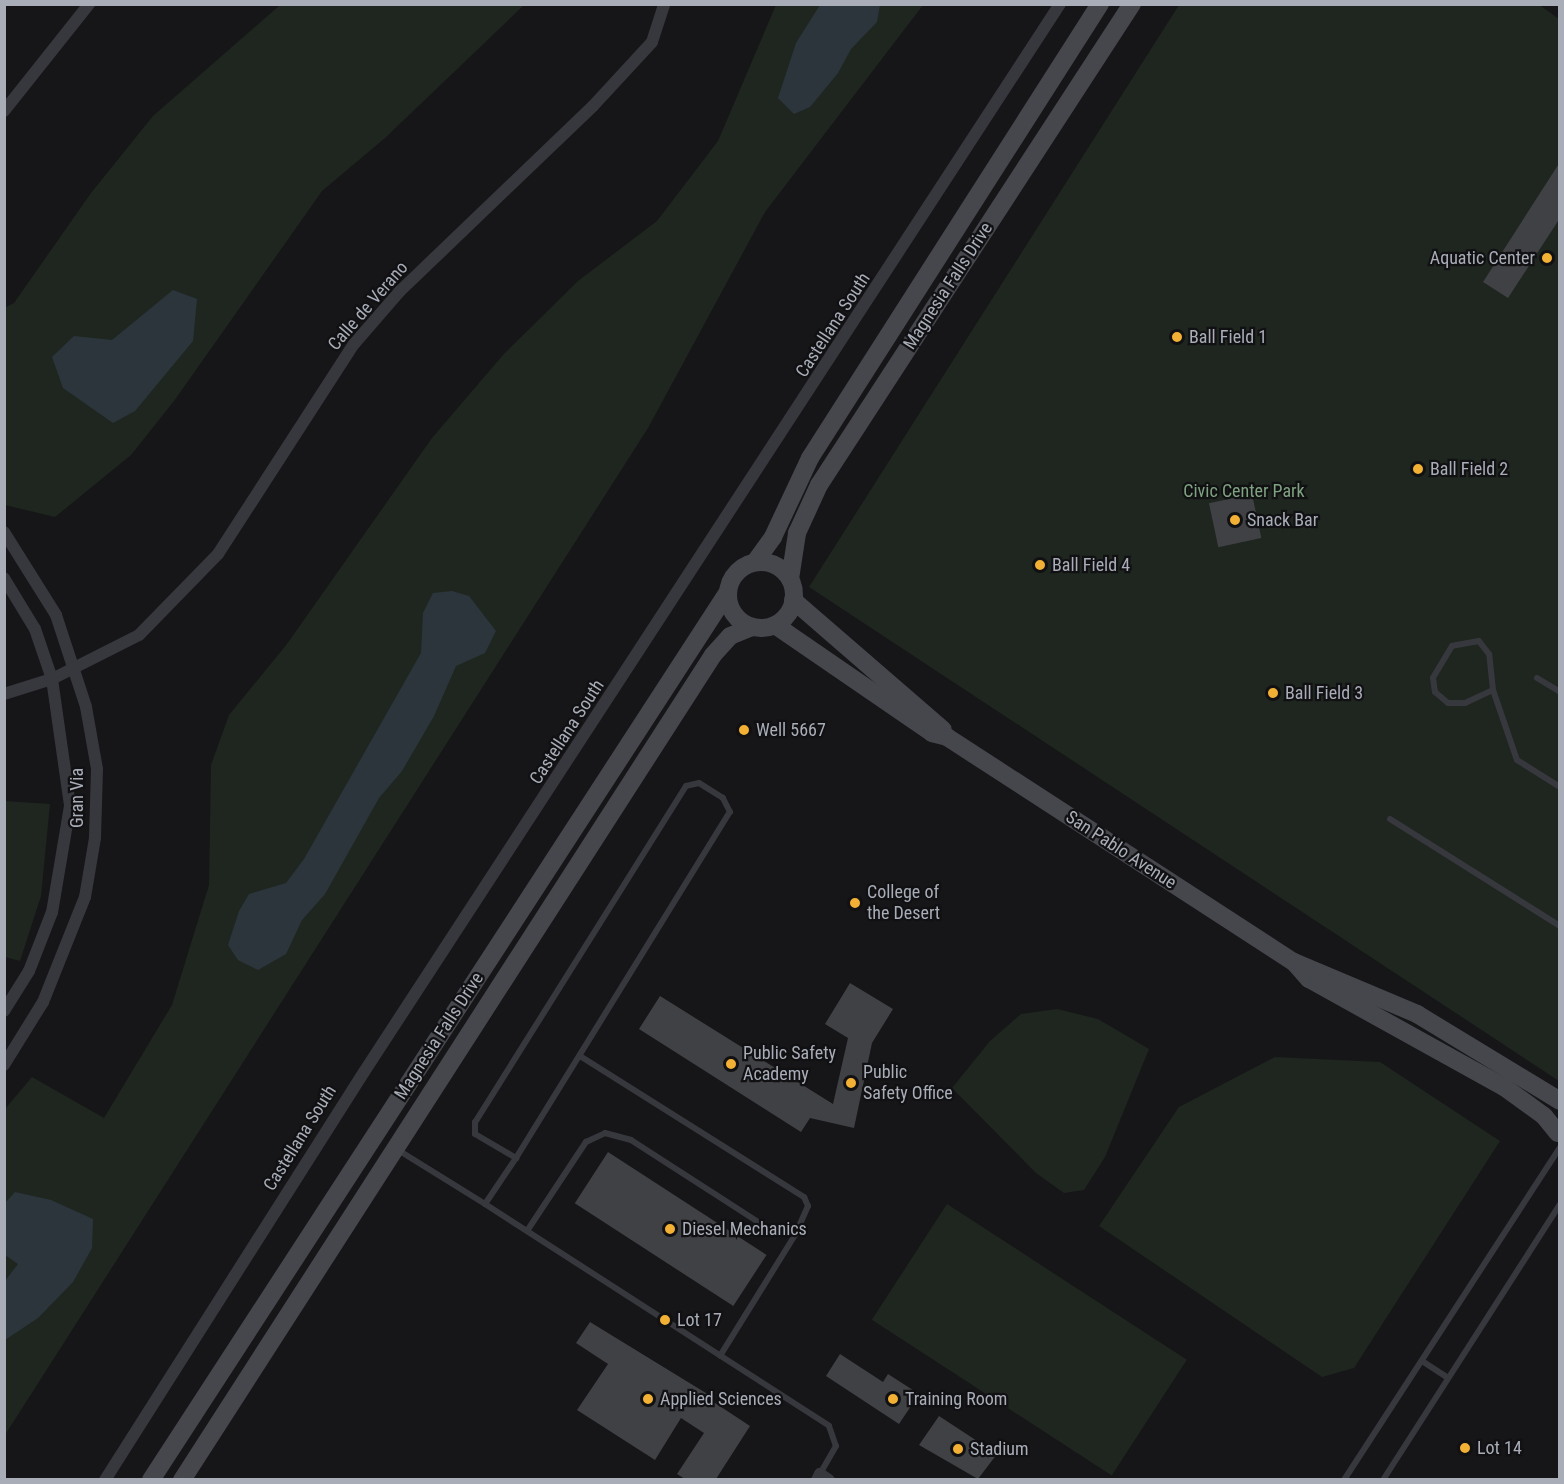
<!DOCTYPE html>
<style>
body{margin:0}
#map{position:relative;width:1564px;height:1484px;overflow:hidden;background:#161618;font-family:"Roboto Condensed",sans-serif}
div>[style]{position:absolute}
.green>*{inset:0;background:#1e261f;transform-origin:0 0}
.water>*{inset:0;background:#2c353c}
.building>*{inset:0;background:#404145;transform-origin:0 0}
.lane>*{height:6px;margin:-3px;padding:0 3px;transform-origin:3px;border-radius:3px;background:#37383d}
.street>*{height:12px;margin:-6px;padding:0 6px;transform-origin:6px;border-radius:6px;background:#37383d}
.secondary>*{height:18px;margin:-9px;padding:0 9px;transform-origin:9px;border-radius:9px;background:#45474d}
.secondary>.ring{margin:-9px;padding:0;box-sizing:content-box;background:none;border:18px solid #45474d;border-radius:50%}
.dots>*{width:16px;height:16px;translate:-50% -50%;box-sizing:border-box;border:3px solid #111113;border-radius:50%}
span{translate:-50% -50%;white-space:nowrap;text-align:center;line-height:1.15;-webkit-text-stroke:4.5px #111113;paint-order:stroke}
.poi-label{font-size:18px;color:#a8adb8}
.right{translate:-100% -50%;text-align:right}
.left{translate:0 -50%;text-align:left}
.street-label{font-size:18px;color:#a8adb8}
.park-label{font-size:18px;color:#7fa381}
.frame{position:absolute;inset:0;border:6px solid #a8adb8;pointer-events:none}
</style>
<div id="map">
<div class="green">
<i style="clip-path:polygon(1538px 4px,1559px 19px,1559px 1081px,809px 587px,1179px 5px)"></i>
<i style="clip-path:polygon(280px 5px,524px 5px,385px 138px,322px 191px,174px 401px,131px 455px,55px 517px,5px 505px,4px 308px,14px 303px,91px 193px,153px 116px)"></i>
<i style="clip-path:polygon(776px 5px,923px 5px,765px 212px,648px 428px,5px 1435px,5px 1109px,32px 1077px,104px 1118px,172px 1005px,209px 885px,211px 765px,229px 715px,287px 644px,432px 438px,503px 355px,578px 281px,657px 221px,718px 141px)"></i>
<i style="clip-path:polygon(5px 801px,50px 804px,41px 896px,20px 961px,5px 957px)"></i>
<i style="clip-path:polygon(1057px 1009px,1098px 1019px,1149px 1049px,1105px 1157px,1084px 1190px,1064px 1193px,1036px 1173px,952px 1088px,990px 1041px,1021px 1014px)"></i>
<i style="clip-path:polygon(1275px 1057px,1380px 1062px,1500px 1141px,1354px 1368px,1322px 1377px,1099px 1226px,1179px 1107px)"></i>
<i style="left:947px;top:1204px;width:286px;height:138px;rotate:33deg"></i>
</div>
<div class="water">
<i style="clip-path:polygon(820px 5px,880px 5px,877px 22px,851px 49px,838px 73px,810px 107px,794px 114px,778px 98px,796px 43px)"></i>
<i style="clip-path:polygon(173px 290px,197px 299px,193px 341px,135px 411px,113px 423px,63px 388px,52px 357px,74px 336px,112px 340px)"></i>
<i style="clip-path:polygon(452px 591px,469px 596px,496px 631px,485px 653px,456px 666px,434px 716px,402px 771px,379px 798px,325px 894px,302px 920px,286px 954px,258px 970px,238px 960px,228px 945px,239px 911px,249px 894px,286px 883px,304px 859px,421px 653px,423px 613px,433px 593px)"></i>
<i style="clip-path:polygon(15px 1192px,51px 1200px,93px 1219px,92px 1248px,73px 1282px,38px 1318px,5px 1340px,5px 1281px,18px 1264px,5px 1255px,5px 1203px)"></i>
</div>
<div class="building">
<i style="clip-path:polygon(1560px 162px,1560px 218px,1508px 298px,1483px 282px)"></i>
<i style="left:1252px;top:494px;width:45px;height:44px;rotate:78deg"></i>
<i style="clip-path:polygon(850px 983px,893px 1009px,872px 1043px,854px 1128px,810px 1118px,801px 1132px,639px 1029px,660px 996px,833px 1104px,848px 1038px,825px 1024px)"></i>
<i style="left:608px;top:1152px;width:189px;height:61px;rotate:33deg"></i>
<i style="clip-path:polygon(590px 1322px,714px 1398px,712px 1401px,750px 1426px,716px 1479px,685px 1479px,677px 1474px,704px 1433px,681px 1418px,655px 1460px,577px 1410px,608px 1364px,576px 1343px)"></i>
<i style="clip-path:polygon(840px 1354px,883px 1382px,888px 1374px,919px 1394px,899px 1424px,826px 1376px)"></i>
<i style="clip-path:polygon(939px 1416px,997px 1454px,978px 1479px,919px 1445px)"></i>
</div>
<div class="lane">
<i style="left:1537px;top:678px;width:27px;rotate:31deg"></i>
<i style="left:1493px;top:690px;width:36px;rotate:-96deg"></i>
<i style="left:1489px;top:654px;width:16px;rotate:-128deg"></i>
<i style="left:1479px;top:641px;width:27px;rotate:170deg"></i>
<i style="left:1452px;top:646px;width:37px;rotate:121deg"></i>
<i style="left:1433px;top:678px;width:14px;rotate:82deg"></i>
<i style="left:1435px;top:692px;width:17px;rotate:40deg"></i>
<i style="left:1448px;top:703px;width:17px"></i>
<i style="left:1465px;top:703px;width:31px;rotate:-25deg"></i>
<i style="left:1493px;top:690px;width:74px;rotate:71.1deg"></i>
<i style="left:1517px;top:760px;width:51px;rotate:32.1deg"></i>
<i style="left:1390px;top:819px;width:201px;rotate:32.2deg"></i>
<i style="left:580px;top:1056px;width:265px;rotate:32.2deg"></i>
<i style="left:804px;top:1197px;width:10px;rotate:66deg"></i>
<i style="left:808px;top:1206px;width:32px;rotate:114deg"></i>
<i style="left:795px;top:1235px;width:142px;rotate:121.8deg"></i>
<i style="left:398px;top:1150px;width:102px;rotate:31.8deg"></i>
<i style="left:485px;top:1204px;width:55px;rotate:-56deg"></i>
<i style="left:516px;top:1158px;width:407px;rotate:-58.3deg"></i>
<i style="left:730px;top:812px;width:16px;rotate:-117deg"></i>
<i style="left:723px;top:798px;width:28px;rotate:-148deg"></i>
<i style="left:699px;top:783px;width:13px;rotate:167deg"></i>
<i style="left:686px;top:786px;width:397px;rotate:122.1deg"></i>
<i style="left:475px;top:1122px;width:12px;rotate:90deg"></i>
<i style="left:475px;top:1134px;width:48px;rotate:30.3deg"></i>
<i style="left:485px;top:1204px;width:409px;rotate:32.8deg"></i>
<i style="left:829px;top:1426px;width:21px;rotate:71deg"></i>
<i style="left:836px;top:1446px;width:32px;rotate:120deg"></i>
<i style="left:527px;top:1231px;width:107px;rotate:-56.5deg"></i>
<i style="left:586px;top:1142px;width:21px;rotate:-25deg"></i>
<i style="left:605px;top:1133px;width:27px;rotate:15deg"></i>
<i style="left:631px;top:1140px;width:157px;rotate:32.8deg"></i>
<i style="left:1422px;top:1361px;width:31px;rotate:33deg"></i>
<i style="left:1344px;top:1480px;width:396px;rotate:-57deg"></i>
<i style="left:1383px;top:1480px;width:328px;rotate:-57.3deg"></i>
</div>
<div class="street">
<i style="left:4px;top:111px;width:137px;rotate:-51.5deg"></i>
<i style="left:4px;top:532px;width:98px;rotate:57.9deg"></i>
<i style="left:56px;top:615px;width:97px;rotate:71.9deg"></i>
<i style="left:86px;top:707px;width:63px;rotate:79.9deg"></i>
<i style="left:97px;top:769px;width:69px;rotate:91.7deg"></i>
<i style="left:95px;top:838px;width:60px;rotate:99.6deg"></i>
<i style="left:85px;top:897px;width:113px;rotate:111.8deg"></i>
<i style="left:43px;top:1002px;width:74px;rotate:121.8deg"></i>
<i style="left:4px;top:578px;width:60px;rotate:58.7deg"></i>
<i style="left:35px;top:629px;width:53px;rotate:71.2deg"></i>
<i style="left:52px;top:679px;width:128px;rotate:81.9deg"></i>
<i style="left:70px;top:806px;width:108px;rotate:99.6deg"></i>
<i style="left:52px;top:912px;width:63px;rotate:111.3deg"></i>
<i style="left:29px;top:971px;width:47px;rotate:122deg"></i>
<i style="left:4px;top:694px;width:50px;rotate:-17.4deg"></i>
<i style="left:52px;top:679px;width:97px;rotate:-26.8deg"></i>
<i style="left:139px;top:635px;width:113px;rotate:-45.7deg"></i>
<i style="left:218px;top:554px;width:250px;rotate:-57.1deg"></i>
<i style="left:354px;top:344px;width:69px;rotate:-49.1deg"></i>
<i style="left:399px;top:292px;width:269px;rotate:-43.8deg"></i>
<i style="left:593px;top:106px;width:87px;rotate:-47.3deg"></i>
<i style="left:652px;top:42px;width:40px;rotate:-72deg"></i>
<i style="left:105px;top:1480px;width:483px;rotate:-57.6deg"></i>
<i style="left:364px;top:1072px;width:1275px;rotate:-56.91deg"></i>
<i style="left:817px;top:1480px;width:7px;rotate:-63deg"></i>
<i style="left:820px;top:1474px;width:11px;rotate:34deg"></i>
</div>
<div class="secondary">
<i style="left:755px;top:562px;width:31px;rotate:-54deg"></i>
<i style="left:773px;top:537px;width:87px;rotate:-64.9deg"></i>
<i style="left:810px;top:458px;width:539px;rotate:-57.43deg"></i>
<i class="ring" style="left:728px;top:562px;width:48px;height:48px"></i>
<i style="left:790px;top:579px;width:47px;rotate:-81.3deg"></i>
<i style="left:797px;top:533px;width:53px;rotate:-65.4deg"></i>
<i style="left:819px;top:485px;width:574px;rotate:-56.95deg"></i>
<i style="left:793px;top:600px;width:198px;rotate:40.9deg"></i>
<i style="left:775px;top:625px;width:191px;rotate:34.5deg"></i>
<i style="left:932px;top:733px;width:16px;rotate:15deg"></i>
<i style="left:947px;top:737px;width:414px;rotate:33deg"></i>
<i style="left:1294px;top:962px;width:23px;rotate:49deg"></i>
<i style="left:1309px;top:979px;width:223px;rotate:29deg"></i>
<i style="left:1504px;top:1087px;width:49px;rotate:35.9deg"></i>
<i style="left:1544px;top:1116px;width:22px;rotate:51deg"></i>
<i style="left:1294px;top:962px;width:134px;rotate:22.9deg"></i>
<i style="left:1417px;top:1014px;width:167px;rotate:31.3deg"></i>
<i style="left:151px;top:1480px;width:1059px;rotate:-56.99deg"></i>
<i style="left:182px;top:1480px;width:981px;rotate:-57.23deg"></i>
<i style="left:713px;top:655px;width:25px;rotate:-48deg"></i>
<i style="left:730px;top:636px;width:24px;rotate:-22deg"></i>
</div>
<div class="dots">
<i style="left:1547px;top:258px;background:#f2b134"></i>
<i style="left:1177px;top:337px;background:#f2b134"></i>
<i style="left:1418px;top:469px;background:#f2b134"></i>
<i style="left:1235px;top:520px;background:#f2b134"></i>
<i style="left:1040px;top:565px;background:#f2b134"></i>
<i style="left:1273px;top:693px;background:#f2b134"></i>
<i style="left:744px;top:730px;background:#f2b134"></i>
<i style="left:855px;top:903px;background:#f2b134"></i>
<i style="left:731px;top:1064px;background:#f2b134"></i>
<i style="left:851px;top:1083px;background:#f2b134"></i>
<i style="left:670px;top:1229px;background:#f2b134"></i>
<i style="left:665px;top:1320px;background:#f2b134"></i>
<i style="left:648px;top:1399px;background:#f2b134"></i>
<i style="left:893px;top:1399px;background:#f2b134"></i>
<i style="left:1465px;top:1448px;background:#f2b134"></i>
<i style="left:958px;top:1449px;background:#f2b134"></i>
</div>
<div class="poi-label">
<span class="right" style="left:1535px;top:258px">Aquatic Center</span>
<span class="left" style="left:1189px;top:337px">Ball Field 1</span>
<span class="left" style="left:1430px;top:469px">Ball Field 2</span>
<span class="left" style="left:1247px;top:520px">Snack Bar</span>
<span class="left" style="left:1052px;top:565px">Ball Field 4</span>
<span class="left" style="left:1285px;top:693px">Ball Field 3</span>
<span class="left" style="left:756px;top:730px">Well 5667</span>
<span class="left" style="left:867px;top:903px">College of<br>the Desert</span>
<span class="left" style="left:743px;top:1064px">Public Safety<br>Academy</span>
<span class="left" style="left:863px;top:1083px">Public<br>Safety Office</span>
<span class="left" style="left:682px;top:1229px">Diesel Mechanics</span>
<span class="left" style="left:677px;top:1320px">Lot 17</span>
<span class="left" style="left:660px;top:1399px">Applied Sciences</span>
<span class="left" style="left:905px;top:1399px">Training Room</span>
<span class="left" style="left:1477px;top:1448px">Lot 14</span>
<span class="left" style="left:970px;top:1449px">Stadium</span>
</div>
<div class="street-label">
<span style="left:948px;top:286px;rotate:-57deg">Magnesia Falls Drive</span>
<span style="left:368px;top:306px;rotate:-49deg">Calle de Verano</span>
<span style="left:833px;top:325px;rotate:-57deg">Castellana South</span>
<span style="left:567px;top:732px;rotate:-57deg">Castellana South</span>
<span style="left:77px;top:798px;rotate:-90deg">Gran Via</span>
<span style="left:1121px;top:850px;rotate:33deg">San Pablo Avenue</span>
<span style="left:439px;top:1036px;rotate:-57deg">Magnesia Falls Drive</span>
<span style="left:300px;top:1138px;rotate:-58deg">Castellana South</span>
</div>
<div class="park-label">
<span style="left:1244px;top:491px">Civic Center Park</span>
</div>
<div class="frame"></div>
</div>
